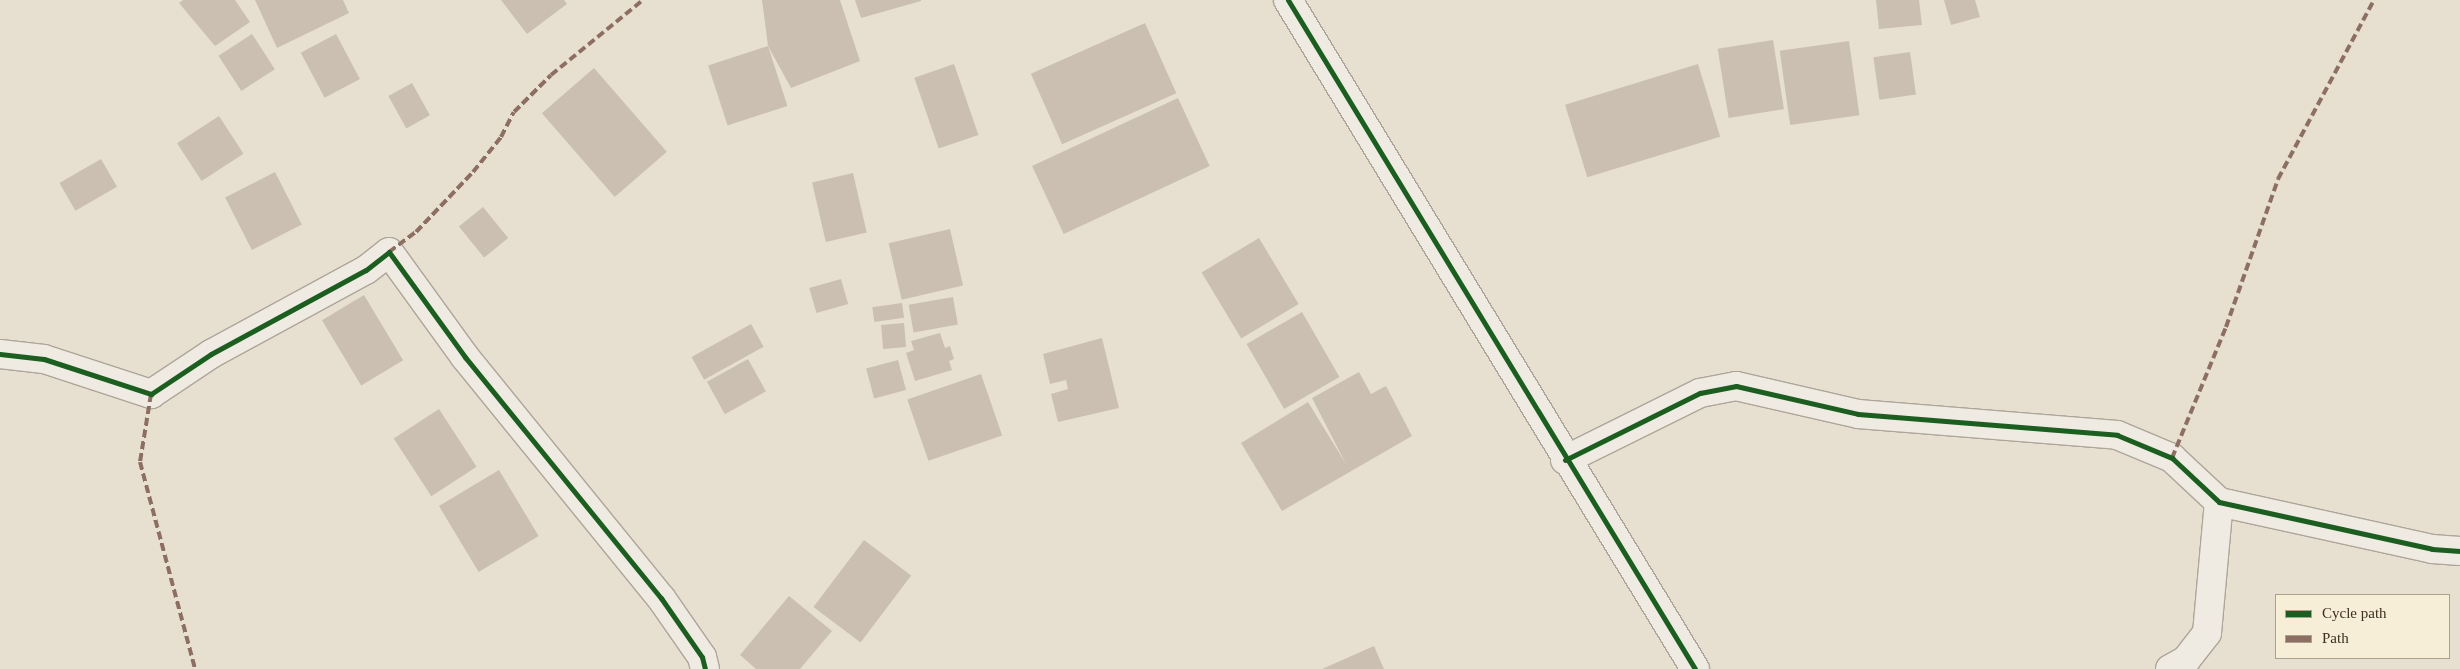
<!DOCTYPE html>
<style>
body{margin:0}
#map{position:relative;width:2460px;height:669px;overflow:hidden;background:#e7e0d1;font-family:"Times New Roman",serif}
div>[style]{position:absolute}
.building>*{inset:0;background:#cbbfb2;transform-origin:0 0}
.roads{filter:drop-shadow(1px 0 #ada599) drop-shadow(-1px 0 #ada599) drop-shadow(0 1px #ada599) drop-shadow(0 -1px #ada599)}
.minor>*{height:28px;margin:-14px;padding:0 14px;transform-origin:14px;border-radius:14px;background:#efebe3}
.tertiary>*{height:28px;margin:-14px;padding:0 14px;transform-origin:14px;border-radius:14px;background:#efebe3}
.quiet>*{height:4px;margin-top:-2px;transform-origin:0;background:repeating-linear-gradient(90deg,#8d6e63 0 8px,transparent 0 12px)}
.cycleway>*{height:5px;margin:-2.5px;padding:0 2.5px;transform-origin:2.5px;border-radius:2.5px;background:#1b5e20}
span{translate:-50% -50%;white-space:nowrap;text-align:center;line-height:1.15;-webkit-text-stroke:4px #f7eed8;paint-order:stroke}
.legend{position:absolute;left:2275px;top:594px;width:175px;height:65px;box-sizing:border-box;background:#f7eed8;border:1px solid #ada18e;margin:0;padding:6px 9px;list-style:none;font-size:15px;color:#3d2e20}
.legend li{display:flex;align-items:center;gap:10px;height:25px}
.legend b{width:25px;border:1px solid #ada18e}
</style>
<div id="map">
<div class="building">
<i style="clip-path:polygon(183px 0,235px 0,250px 22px,215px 46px,179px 3px)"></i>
<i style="clip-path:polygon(255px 0,343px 0,349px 13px,277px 48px)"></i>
<i style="clip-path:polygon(501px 0,564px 0,567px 4px,527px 34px)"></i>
<i style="clip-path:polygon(762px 0,840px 0,860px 61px,791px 88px,768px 46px)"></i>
<i style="clip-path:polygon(855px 0,921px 0,921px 1px,861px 18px)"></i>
<i style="clip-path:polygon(1876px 0,1919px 0,1922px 25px,1879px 29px)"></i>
<i style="clip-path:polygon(1944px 0,1975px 0,1980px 17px,1951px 25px)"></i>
<i style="left:1145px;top:23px;width:77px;height:125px;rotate:66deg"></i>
<i style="left:252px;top:34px;width:42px;height:40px;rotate:57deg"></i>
<i style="left:336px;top:34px;width:51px;height:40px;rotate:62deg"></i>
<i style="left:1773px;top:40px;width:70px;height:56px;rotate:81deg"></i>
<i style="left:1849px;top:41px;width:75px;height:70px;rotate:82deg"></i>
<i style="left:768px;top:46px;width:63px;height:63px;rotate:72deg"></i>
<i style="left:1910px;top:52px;width:43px;height:37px;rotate:82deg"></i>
<i style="left:954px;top:64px;width:75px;height:42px;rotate:71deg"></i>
<i style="left:1698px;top:64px;width:76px;height:139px;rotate:73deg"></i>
<i style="left:594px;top:68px;width:111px;height:69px;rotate:49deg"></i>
<i style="left:412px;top:83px;width:37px;height:27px;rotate:61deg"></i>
<i style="left:1178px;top:98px;width:75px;height:161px;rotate:65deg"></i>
<i style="left:219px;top:116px;width:45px;height:50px;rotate:57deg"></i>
<i style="left:101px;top:159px;width:32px;height:48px;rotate:60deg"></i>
<i style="left:275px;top:172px;width:59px;height:56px;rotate:63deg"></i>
<i style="left:853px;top:173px;width:61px;height:42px;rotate:77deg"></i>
<i style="left:483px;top:207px;width:40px;height:31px;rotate:51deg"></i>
<i style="left:950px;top:229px;width:58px;height:63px;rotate:77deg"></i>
<i style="left:1259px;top:238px;width:77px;height:67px;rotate:59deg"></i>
<i style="left:841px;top:279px;width:26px;height:33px;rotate:74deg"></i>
<i style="left:364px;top:295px;width:76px;height:49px;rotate:59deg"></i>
<i style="left:953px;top:297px;width:28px;height:45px;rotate:80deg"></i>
<i style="left:902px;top:303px;width:15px;height:30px;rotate:82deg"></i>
<i style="left:1302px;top:312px;width:75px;height:64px;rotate:60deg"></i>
<i style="left:904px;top:323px;width:24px;height:23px;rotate:85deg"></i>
<i style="left:751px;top:324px;width:26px;height:68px;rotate:61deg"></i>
<i style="clip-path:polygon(940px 333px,945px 348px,950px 346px,954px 359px,949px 361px,952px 370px,915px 381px,906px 353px,914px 350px,911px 341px)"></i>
<i style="clip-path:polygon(1102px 338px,1119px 408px,1058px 422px,1051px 394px,1068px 389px,1066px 380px,1050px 384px,1043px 354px)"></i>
<i style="left:748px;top:359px;width:37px;height:47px;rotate:61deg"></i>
<i style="left:898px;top:360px;width:31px;height:33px;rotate:75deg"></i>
<i style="clip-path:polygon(1359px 372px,1371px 394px,1386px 386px,1412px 436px,1282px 511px,1241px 443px,1308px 402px,1346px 464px,1312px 398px)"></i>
<i style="left:981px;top:374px;width:65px;height:78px;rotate:71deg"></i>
<i style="left:439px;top:409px;width:69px;height:54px;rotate:57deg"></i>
<i style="left:499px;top:470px;width:77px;height:70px;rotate:59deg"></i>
<i style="left:864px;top:540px;width:59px;height:84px;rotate:37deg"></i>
<i style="clip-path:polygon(789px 596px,832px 631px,800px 669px,756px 669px,740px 655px)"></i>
<i style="clip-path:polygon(1374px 646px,1384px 669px,1322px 669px)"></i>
</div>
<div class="roads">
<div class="minor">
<i style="left:0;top:354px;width:44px;rotate:6.5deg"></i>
<i style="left:44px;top:359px;width:113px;rotate:18.1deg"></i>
<i style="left:151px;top:394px;width:72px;rotate:-33.7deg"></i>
<i style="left:211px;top:354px;width:176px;rotate:-28.5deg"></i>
<i style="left:366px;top:270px;width:29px;rotate:-38deg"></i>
<i style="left:389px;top:252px;width:130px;rotate:54.1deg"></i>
<i style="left:465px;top:357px;width:311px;rotate:50.9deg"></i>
<i style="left:661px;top:598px;width:72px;rotate:55.2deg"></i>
<i style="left:702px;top:657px;width:12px;rotate:76deg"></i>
<i style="left:1565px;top:460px;width:151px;rotate:-26.4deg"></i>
<i style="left:1700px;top:393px;width:37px;rotate:-11deg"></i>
<i style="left:1736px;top:386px;width:125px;rotate:12.9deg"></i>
<i style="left:1858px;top:414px;width:260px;rotate:4.6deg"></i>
<i style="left:2117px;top:435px;width:60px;rotate:22.7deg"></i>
<i style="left:2172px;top:458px;width:64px;rotate:43.1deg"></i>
<i style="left:2219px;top:502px;width:218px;rotate:12.4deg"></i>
<i style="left:2432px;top:549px;width:28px;rotate:4deg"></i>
<i style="left:2170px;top:669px;width:18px;rotate:-29deg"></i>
<i style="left:2186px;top:660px;width:34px;rotate:-52deg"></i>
<i style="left:2207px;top:633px;width:132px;rotate:-84.8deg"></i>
</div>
<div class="tertiary">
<i style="left:1288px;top:0;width:783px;rotate:58.68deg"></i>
</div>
</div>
<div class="quiet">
<i style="left:389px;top:252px;width:34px;rotate:-37deg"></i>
<i style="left:416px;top:232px;width:83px;rotate:-46.5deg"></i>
<i style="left:473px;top:172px;width:45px;rotate:-51.3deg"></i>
<i style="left:501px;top:137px;width:28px;rotate:-63deg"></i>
<i style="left:514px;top:112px;width:52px;rotate:-45deg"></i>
<i style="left:551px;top:75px;width:119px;rotate:-39.2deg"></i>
<i style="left:151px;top:394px;width:69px;rotate:99.2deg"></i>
<i style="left:140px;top:462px;width:214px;rotate:75.1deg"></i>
<i style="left:2172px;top:458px;width:142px;rotate:-67.6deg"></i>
<i style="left:2226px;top:327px;width:157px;rotate:-70.6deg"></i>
<i style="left:2278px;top:179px;width:203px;rotate:-61.8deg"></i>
</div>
<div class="cycleway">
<i style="left:1288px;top:0;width:783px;rotate:58.68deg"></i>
<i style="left:0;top:354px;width:44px;rotate:6.5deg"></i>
<i style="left:44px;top:359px;width:113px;rotate:18.1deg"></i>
<i style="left:151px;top:394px;width:72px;rotate:-33.7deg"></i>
<i style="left:211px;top:354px;width:176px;rotate:-28.5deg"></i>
<i style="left:366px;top:270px;width:29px;rotate:-38deg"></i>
<i style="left:389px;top:252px;width:130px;rotate:54.1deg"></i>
<i style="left:465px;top:357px;width:311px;rotate:50.9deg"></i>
<i style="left:661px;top:598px;width:72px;rotate:55.2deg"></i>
<i style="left:702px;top:657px;width:12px;rotate:76deg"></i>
<i style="left:1565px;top:460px;width:151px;rotate:-26.4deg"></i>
<i style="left:1700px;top:393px;width:37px;rotate:-11deg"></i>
<i style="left:1736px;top:386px;width:125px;rotate:12.9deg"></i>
<i style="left:1858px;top:414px;width:260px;rotate:4.6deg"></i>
<i style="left:2117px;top:435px;width:60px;rotate:22.7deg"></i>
<i style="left:2172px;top:458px;width:64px;rotate:43.1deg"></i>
<i style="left:2219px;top:502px;width:218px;rotate:12.4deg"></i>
<i style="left:2432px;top:549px;width:28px;rotate:4deg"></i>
</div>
<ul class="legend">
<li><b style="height:6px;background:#1b5e20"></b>Cycle path</li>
<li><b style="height:6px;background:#8d6e63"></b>Path</li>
</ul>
</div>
